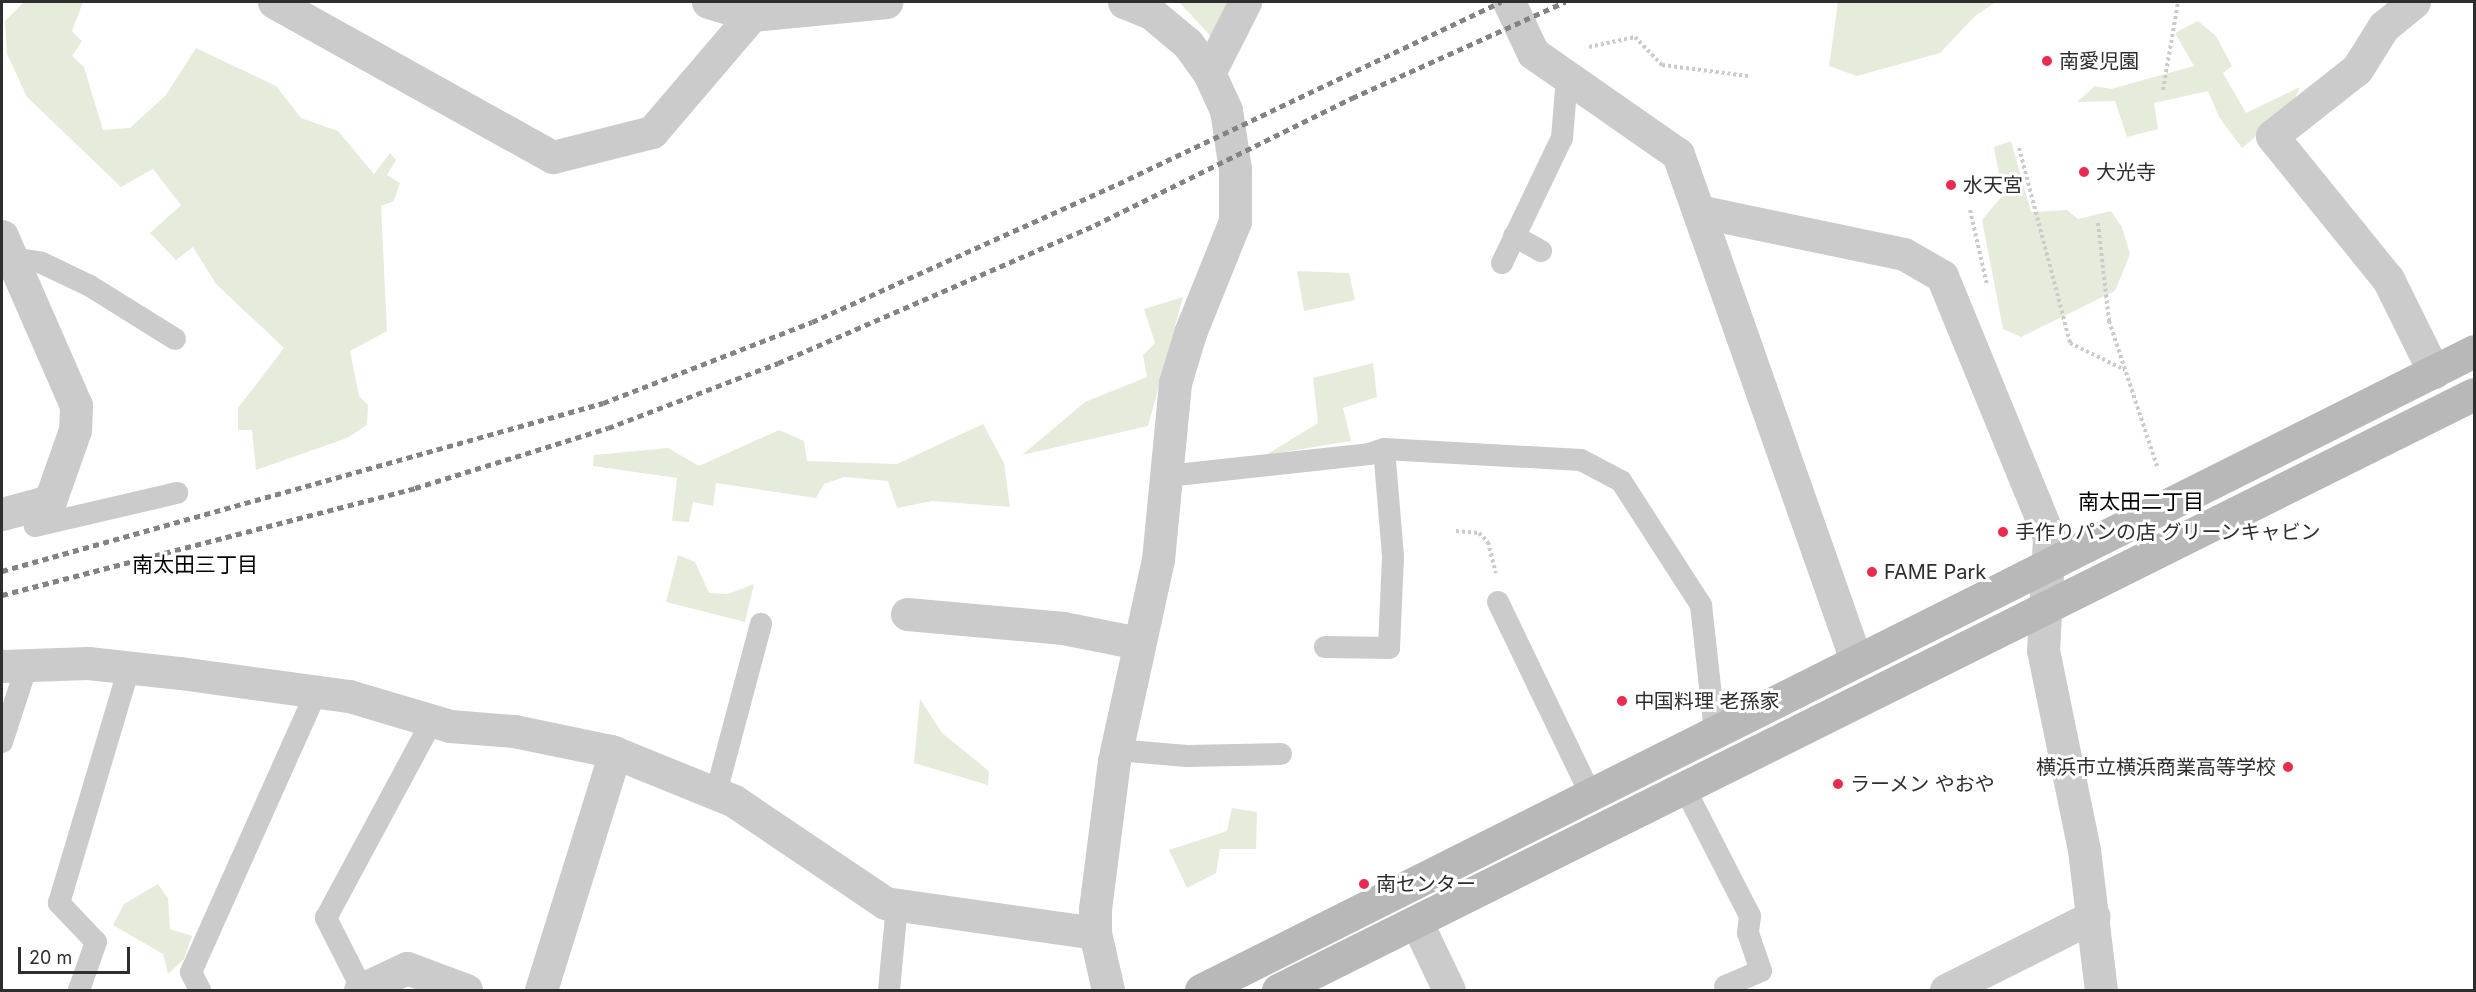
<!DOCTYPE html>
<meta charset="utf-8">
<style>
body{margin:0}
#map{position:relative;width:2476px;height:992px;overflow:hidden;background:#fff;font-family:Inter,"Noto Sans JP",sans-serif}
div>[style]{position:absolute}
.green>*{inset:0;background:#e6ecdb}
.path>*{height:4px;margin-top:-2px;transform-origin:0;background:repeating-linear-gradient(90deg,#cbcbcb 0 3px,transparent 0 6px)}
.lane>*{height:22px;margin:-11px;padding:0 11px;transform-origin:11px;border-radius:11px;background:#cbcbcb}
.street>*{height:33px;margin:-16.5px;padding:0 16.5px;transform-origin:16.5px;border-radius:16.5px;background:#cbcbcb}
.secondary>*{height:33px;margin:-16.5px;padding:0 16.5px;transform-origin:16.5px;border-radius:16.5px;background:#b8b8b8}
.rail>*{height:4.5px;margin-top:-2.25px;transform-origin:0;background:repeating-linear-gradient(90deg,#838383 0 6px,transparent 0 10.5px)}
.dots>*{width:16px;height:16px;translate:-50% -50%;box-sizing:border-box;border:3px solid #fff;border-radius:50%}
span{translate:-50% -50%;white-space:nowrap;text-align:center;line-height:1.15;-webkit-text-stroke:6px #fff;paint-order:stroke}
.poi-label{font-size:20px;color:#2e2e2e}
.left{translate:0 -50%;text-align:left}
.right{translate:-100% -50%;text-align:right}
.neighbourhood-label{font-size:21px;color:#000}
.frame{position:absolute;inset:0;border:3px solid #2e2e2e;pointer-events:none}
.scale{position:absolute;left:18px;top:947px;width:112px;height:27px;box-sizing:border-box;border:3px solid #2e2e2e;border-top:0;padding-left:8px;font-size:18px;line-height:21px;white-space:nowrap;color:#2e2e2e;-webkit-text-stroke:4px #fff;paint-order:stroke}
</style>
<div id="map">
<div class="green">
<i style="clip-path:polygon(24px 2px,83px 2px,72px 31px,82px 41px,72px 56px,84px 67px,103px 130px,130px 128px,166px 95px,196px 48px,276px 86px,301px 118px,338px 131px,374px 174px,390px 153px,396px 160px,387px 175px,400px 183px,394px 201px,381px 206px,387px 331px,350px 351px,359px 396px,368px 405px,367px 425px,347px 438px,256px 470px,252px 430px,238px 430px,238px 408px,284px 348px,216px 284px,193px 247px,176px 260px,150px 233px,181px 205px,153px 169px,121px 187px,27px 97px,7px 54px,5px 21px)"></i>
<i style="clip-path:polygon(1179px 2px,1234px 2px,1215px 41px)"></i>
<i style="clip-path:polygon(1838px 2px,1996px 2px,1975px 16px,1940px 53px,1857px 76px,1829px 66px)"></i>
<i style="clip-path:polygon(2198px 21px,2216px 36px,2232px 66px,2223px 73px,2246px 113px,2300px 87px,2291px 107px,2242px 148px,2219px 117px,2208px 91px,2154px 103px,2158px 129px,2127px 137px,2115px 101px,2077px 102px,2095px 86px,2111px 89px,2194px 66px,2175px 33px)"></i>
<i style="clip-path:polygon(2011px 141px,2031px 212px,2067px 210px,2078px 219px,2111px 211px,2122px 227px,2130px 254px,2115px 291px,2021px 337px,2003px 329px,1982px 220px,2003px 195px,1994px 147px)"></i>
<i style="clip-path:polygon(1297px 271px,1349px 273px,1355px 300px,1304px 311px)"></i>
<i style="clip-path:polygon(1183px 297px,1148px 426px,1022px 455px,1085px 402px,1147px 377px,1143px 355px,1155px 343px,1144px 309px)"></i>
<i style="clip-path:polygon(1373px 363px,1377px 397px,1343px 408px,1351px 441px,1266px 455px,1318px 423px,1313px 378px)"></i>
<i style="clip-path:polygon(983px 424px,1004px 463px,1010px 507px,932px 501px,897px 508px,888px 481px,844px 477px,824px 484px,816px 498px,716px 483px,713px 506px,693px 502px,689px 522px,672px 521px,677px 478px,593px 466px,594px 455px,668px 448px,699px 466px,779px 430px,804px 441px,807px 461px,897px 464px)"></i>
<i style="clip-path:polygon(678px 555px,695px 562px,709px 593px,728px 594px,754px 584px,745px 622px,666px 602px)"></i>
<i style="clip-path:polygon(920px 699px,942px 733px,989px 771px,988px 785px,914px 763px)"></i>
<i style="clip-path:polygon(1232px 808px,1257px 812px,1256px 849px,1220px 849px,1216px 873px,1187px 888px,1169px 850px,1227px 831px)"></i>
<i style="clip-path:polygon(158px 884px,168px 898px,170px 929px,192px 936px,184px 959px,168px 974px,163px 954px,113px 925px,124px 904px)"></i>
</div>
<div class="path">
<i style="left:1589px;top:47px;width:47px;rotate:-12.3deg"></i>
<i style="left:1635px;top:37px;width:39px;rotate:46deg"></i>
<i style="left:1662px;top:65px;width:87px;rotate:7.3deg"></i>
<i style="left:2163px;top:90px;width:89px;rotate:-80.3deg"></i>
<i style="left:2019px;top:148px;width:202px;rotate:75.3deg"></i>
<i style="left:2070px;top:343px;width:61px;rotate:26.1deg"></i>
<i style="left:1970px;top:210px;width:77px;rotate:77.2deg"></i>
<i style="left:2098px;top:223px;width:99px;rotate:83.6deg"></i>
<i style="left:2109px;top:321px;width:156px;rotate:71.7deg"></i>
<i style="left:1456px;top:531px;width:23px;rotate:5deg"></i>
<i style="left:1479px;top:533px;width:13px;rotate:45deg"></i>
<i style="left:1488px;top:542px;width:32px;rotate:76deg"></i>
</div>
<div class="lane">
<i style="left:1514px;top:236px;width:31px;rotate:29deg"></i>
<i style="left:12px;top:258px;width:30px;rotate:9deg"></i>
<i style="left:42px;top:263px;width:53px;rotate:25.6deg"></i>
<i style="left:90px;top:286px;width:100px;rotate:31.9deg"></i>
<i style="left:1502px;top:263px;width:139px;rotate:-64.4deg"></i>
<i style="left:1562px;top:138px;width:61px;rotate:-85.3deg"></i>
<i style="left:1167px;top:476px;width:203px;rotate:-6.2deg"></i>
<i style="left:1369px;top:454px;width:16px;rotate:-18deg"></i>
<i style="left:1384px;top:449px;width:197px;rotate:3.2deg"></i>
<i style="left:1581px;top:460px;width:45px;rotate:27.7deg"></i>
<i style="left:1621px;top:481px;width:148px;rotate:57.2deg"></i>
<i style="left:1701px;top:605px;width:128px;rotate:83.7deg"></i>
<i style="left:31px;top:506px;width:20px;rotate:79deg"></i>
<i style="left:35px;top:526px;width:146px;rotate:-13.1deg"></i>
<i style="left:1498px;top:602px;width:212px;rotate:64.3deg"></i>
<i style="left:1325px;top:647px;width:64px;rotate:0.9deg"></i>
<i style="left:1389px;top:648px;width:92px;rotate:-87.5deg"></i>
<i style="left:1393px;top:556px;width:107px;rotate:-94.8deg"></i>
<i style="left:2px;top:742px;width:81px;rotate:-72deg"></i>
<i style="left:1116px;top:750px;width:71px;rotate:4.8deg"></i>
<i style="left:1187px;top:756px;width:94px;rotate:-1.2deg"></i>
<i style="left:1685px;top:789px;width:143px;rotate:62.9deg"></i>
<i style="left:1750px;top:916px;width:17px;rotate:97deg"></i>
<i style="left:1748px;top:933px;width:40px;rotate:71.1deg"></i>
<i style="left:1761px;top:971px;width:39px;rotate:157deg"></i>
<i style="left:716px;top:793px;width:175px;rotate:-75.1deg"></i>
<i style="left:362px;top:989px;width:80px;rotate:-116.9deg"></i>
<i style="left:326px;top:918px;width:224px;rotate:-61.7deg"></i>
<i style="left:79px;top:990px;width:51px;rotate:-70.5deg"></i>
<i style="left:96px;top:942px;width:54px;rotate:-133.5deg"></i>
<i style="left:59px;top:903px;width:245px;rotate:-73.4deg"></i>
<i style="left:200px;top:990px;width:20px;rotate:-117deg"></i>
<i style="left:191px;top:972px;width:306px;rotate:-65.9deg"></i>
<i style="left:889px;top:990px;width:85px;rotate:-84.6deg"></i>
</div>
<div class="street">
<i style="left:274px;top:2px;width:319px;rotate:29.1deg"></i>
<i style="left:553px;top:157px;width:102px;rotate:-14.2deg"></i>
<i style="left:652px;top:132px;width:154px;rotate:-49.5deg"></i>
<i style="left:708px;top:2px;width:46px;rotate:16.5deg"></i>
<i style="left:752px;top:15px;width:135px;rotate:-5.5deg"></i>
<i style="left:1509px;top:2px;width:56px;rotate:64.8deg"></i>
<i style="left:1533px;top:53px;width:177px;rotate:34.9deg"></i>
<i style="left:1678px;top:154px;width:536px;rotate:70.62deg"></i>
<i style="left:2414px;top:2px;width:38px;rotate:141deg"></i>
<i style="left:2384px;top:26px;width:51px;rotate:122.1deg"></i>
<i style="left:2357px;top:69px;width:108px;rotate:141.8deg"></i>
<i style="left:2272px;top:136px;width:184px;rotate:51deg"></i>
<i style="left:2388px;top:279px;width:104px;rotate:63.7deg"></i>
<i style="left:1209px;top:73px;width:80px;rotate:-63.1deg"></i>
<i style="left:1698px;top:211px;width:210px;rotate:11.8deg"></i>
<i style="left:1904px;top:254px;width:44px;rotate:30.1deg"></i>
<i style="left:1942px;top:276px;width:282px;rotate:67.7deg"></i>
<i style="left:2049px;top:537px;width:113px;rotate:93deg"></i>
<i style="left:2043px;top:650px;width:204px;rotate:78.4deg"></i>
<i style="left:2084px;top:850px;width:141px;rotate:83.1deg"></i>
<i style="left:2px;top:236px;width:184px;rotate:66.4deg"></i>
<i style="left:76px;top:405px;width:25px;rotate:92deg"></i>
<i style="left:75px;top:430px;width:75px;rotate:109.4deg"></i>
<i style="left:50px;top:501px;width:50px;rotate:164.8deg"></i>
<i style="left:907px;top:614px;width:157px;rotate:5.1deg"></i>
<i style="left:1063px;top:628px;width:77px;rotate:11.2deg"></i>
<i style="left:2px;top:666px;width:86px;rotate:-2deg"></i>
<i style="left:88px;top:663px;width:93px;rotate:6.2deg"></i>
<i style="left:180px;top:673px;width:171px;rotate:7.8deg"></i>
<i style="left:349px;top:696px;width:105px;rotate:16.5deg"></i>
<i style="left:450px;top:726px;width:64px;rotate:4.5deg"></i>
<i style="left:514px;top:731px;width:99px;rotate:11.7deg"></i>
<i style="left:611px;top:751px;width:133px;rotate:22.1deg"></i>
<i style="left:734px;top:801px;width:182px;rotate:34deg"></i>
<i style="left:885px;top:903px;width:212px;rotate:8.1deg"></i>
<i style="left:1417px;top:923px;width:74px;rotate:64.5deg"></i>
<i style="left:360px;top:990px;width:52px;rotate:-25.1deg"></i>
<i style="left:407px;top:968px;width:63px;rotate:20.4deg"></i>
<i style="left:541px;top:990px;width:249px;rotate:-72.7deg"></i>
<i style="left:1108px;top:990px;width:58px;rotate:-102.8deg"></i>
<i style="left:1095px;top:933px;width:24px;rotate:-90deg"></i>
<i style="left:1095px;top:909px;width:149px;rotate:-82.7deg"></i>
<i style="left:1114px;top:761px;width:206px;rotate:-77.7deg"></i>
<i style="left:1158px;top:560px;width:178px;rotate:-84.5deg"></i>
<i style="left:1175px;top:383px;width:52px;rotate:-73.3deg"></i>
<i style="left:1190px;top:333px;width:121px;rotate:-68.1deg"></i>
<i style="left:1235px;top:221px;width:52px;rotate:-90deg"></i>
<i style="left:1235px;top:169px;width:60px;rotate:-98.7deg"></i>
<i style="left:1226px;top:110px;width:41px;rotate:-114.7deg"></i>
<i style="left:1209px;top:73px;width:37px;rotate:-126deg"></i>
<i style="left:1187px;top:43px;width:47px;rotate:-140.2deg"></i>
<i style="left:1151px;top:13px;width:29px;rotate:-158deg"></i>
<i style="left:1946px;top:990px;width:165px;rotate:-26.6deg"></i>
</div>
<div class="secondary">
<i style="left:1201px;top:990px;width:1424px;rotate:-26.65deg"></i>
<i style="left:1278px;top:990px;width:1336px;rotate:-26.49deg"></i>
</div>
<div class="rail">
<i style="left:2px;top:571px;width:624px;rotate:-15.62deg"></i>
<i style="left:603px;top:403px;width:224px;rotate:-21.2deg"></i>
<i style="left:812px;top:322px;width:347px;rotate:-24.3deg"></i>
<i style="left:1128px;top:179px;width:413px;rotate:-25.4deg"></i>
<i style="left:2px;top:595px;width:427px;rotate:-14.5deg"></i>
<i style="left:415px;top:488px;width:202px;rotate:-17.3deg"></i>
<i style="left:608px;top:428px;width:182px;rotate:-20.9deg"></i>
<i style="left:778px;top:363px;width:346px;rotate:-23.5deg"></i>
<i style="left:1095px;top:225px;width:287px;rotate:-26.3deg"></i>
<i style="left:1352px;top:98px;width:234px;rotate:-24.3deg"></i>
</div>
<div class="dots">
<i style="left:2047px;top:61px;background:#ec2a4d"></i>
<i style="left:2084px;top:172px;background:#ec2a4d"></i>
<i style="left:1951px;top:185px;background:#ec2a4d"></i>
<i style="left:2003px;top:532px;background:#ec2a4d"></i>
<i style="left:1872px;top:572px;background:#ec2a4d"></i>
<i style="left:1622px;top:701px;background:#ec2a4d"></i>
<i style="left:2288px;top:767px;background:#ec2a4d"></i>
<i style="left:1838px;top:784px;background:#ec2a4d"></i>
<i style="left:1364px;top:884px;background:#ec2a4d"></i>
</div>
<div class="poi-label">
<span class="left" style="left:2059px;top:61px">南愛児園</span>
<span class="left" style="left:2096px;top:172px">大光寺</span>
<span class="left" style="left:1963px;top:185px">水天宮</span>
<span class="left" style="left:2015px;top:532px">手作りパンの店 グリーンキャビン</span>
<span class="left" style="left:1884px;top:572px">FAME Park</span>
<span class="left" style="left:1634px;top:701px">中国料理 老孫家</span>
<span class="right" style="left:2276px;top:767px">横浜市立横浜商業高等学校</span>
<span class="left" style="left:1850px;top:784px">ラーメン やおや</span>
<span class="left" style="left:1376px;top:884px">南センター</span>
</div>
<div class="neighbourhood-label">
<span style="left:2141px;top:502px">南太田二丁目</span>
<span style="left:195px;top:565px">南太田三丁目</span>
</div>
<div class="frame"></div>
<div class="scale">20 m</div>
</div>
